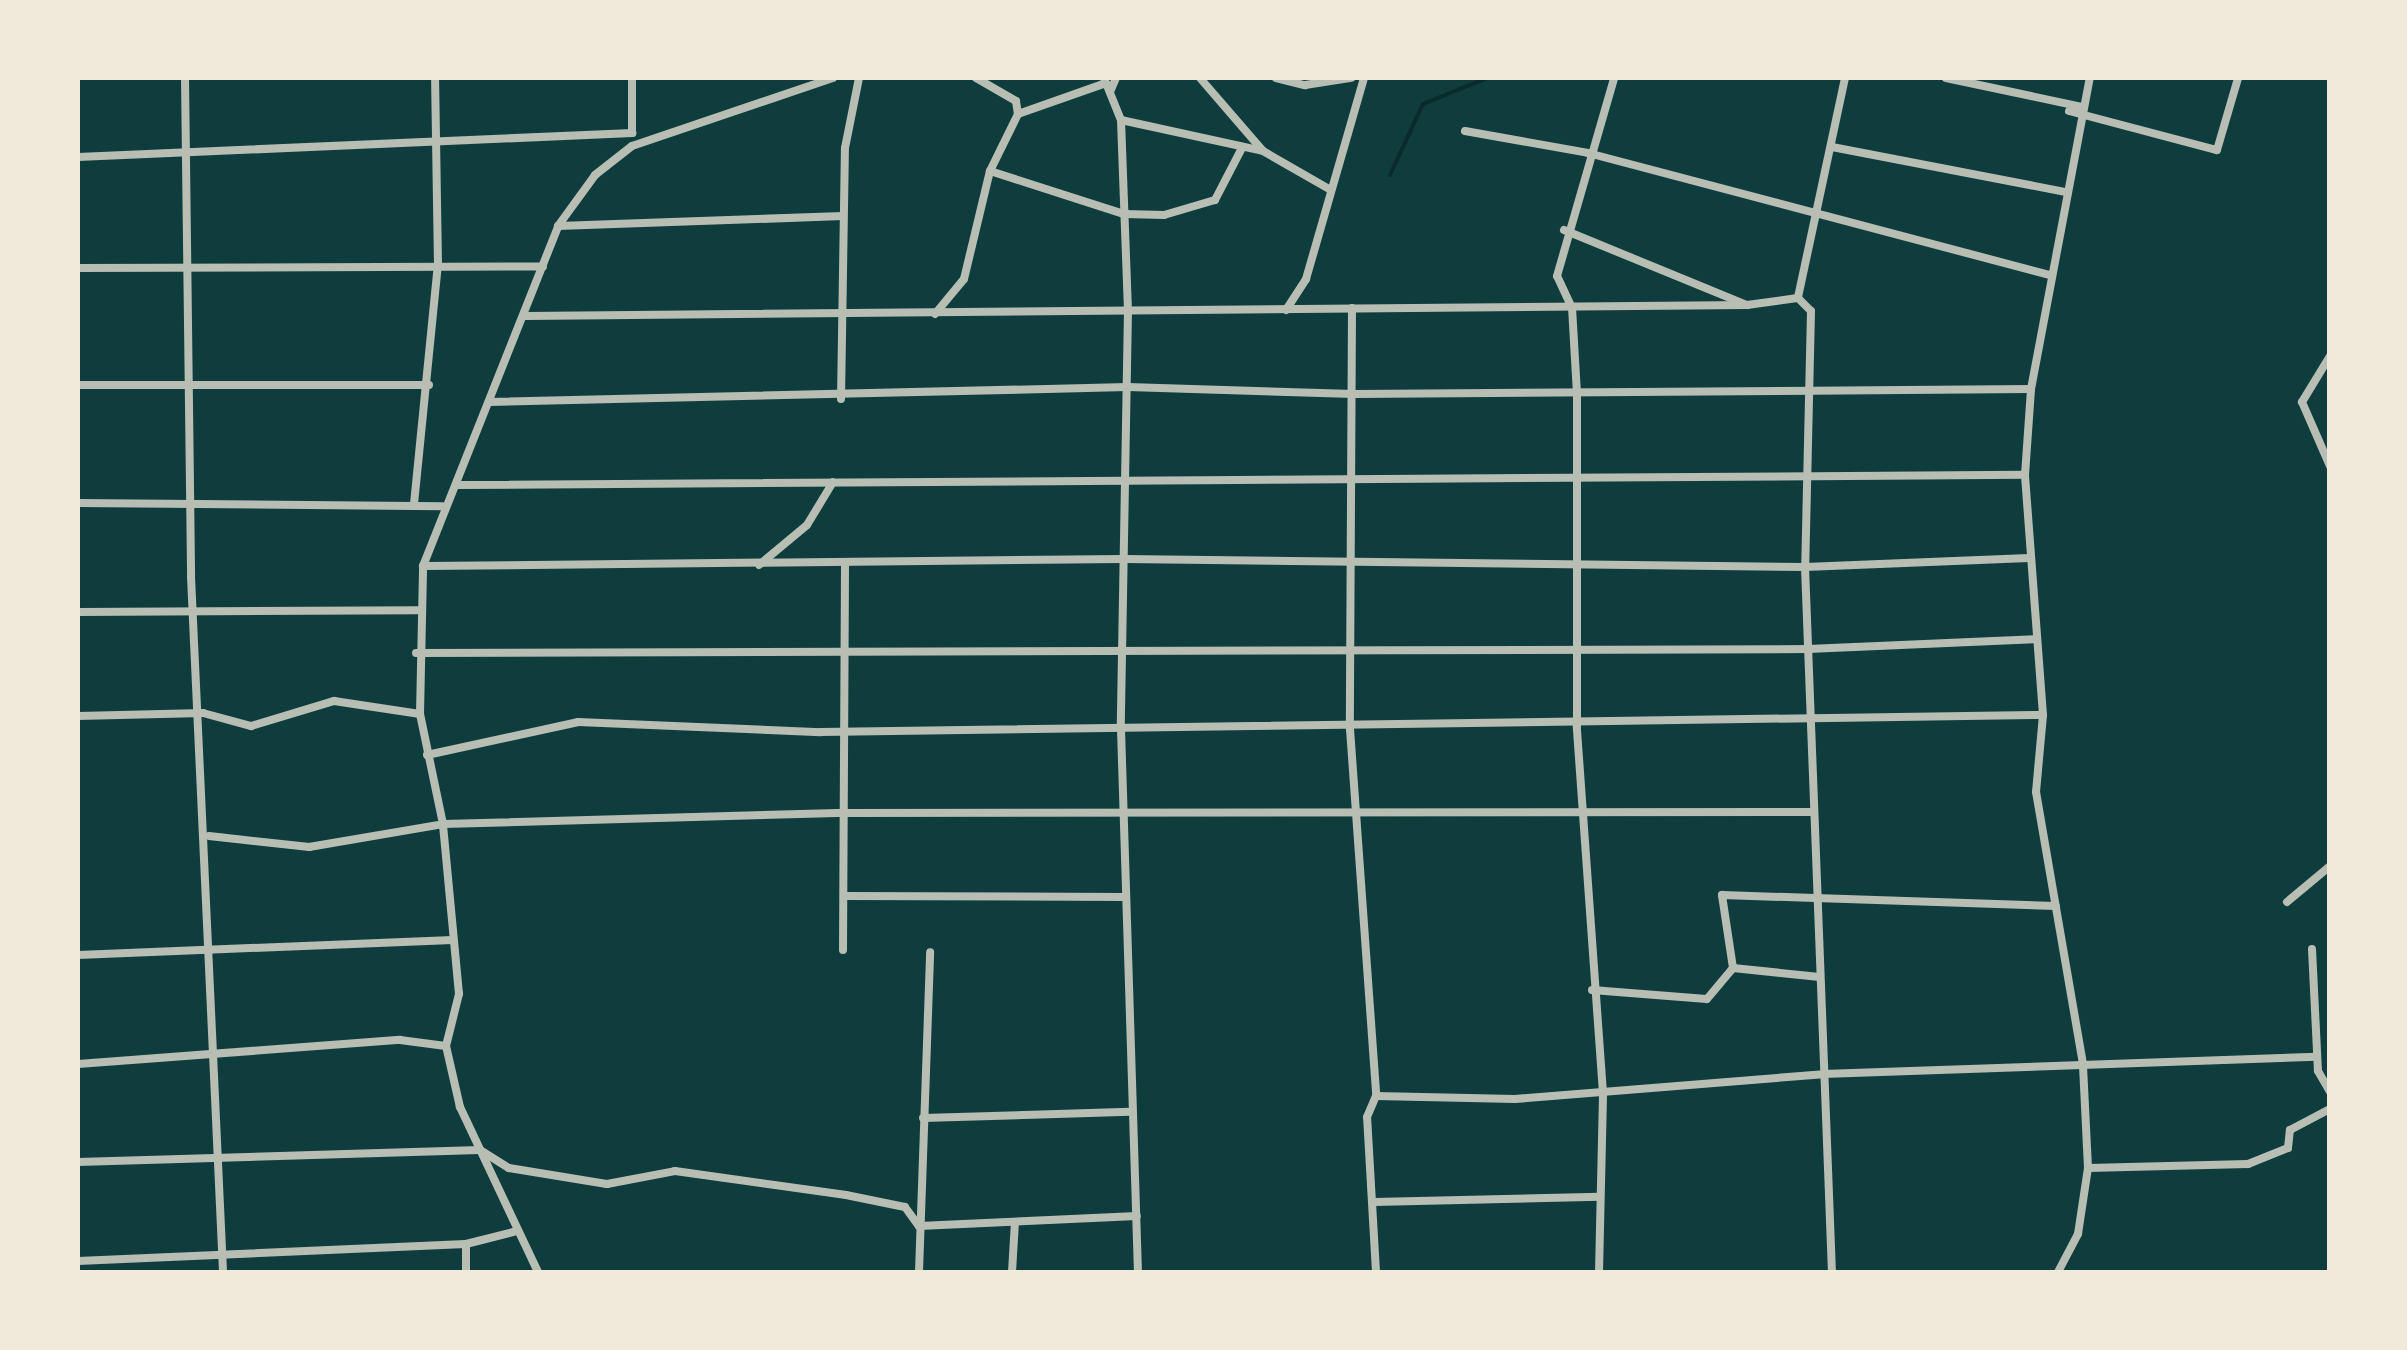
<!DOCTYPE html>
<style>
body{margin:0}
#map{position:relative;width:2407px;height:1350px;overflow:hidden;background:#0f3d3e;font-family:Cabin,sans-serif}
div>[style]{position:absolute}
.stream>*{height:4px;margin:-2px;padding:0 2px;transform-origin:2px;border-radius:2px;background:#0a2a2b}
.minor>*{height:8px;margin:-4px;padding:0 4px;transform-origin:4px;border-radius:4px;background:#b8beb3}
span{translate:-50% -50%;white-space:nowrap;text-align:center;line-height:1.15;-webkit-text-stroke:10px #f1e9da;paint-order:stroke}
.frame{position:absolute;inset:0;border:80px solid #f1e9da;pointer-events:none}
</style>
<div id="map">
<div class="stream">
<i style="left:1390px;top:175px;width:78px;rotate:-65.1deg"></i>
<i style="left:1423px;top:104px;width:69px;rotate:-22.1deg"></i>
</div>
<div class="minor">
<i style="left:185px;top:78px;width:499px;rotate:89.3deg"></i>
<i style="left:191px;top:577px;width:696px;rotate:87.36deg"></i>
<i style="left:632px;top:78px;width:55px;rotate:90deg"></i>
<i style="left:1104px;top:78px;width:45px;rotate:68deg"></i>
<i style="left:1121px;top:120px;width:190px;rotate:87.9deg"></i>
<i style="left:1128px;top:310px;width:419px;rotate:91deg"></i>
<i style="left:1121px;top:729px;width:543px;rotate:88.21deg"></i>
<i style="left:1200px;top:78px;width:96px;rotate:49.2deg"></i>
<i style="left:1263px;top:151px;width:76px;rotate:29.9deg"></i>
<i style="left:1276px;top:78px;width:30px;rotate:14deg"></i>
<i style="left:1305px;top:85px;width:47px;rotate:-8.7deg"></i>
<i style="left:1845px;top:78px;width:225px;rotate:102.1deg"></i>
<i style="left:1798px;top:298px;width:18px;rotate:45deg"></i>
<i style="left:1811px;top:311px;width:256px;rotate:91.3deg"></i>
<i style="left:1805px;top:567px;width:224px;rotate:-2.3deg"></i>
<i style="left:1946px;top:78px;width:140px;rotate:12deg"></i>
<i style="left:1110px;top:92px;width:15px;rotate:-67deg"></i>
<i style="left:2069px;top:111px;width:153px;rotate:14.8deg"></i>
<i style="left:2217px;top:150px;width:75px;rotate:-73.7deg"></i>
<i style="left:1018px;top:114px;width:93px;rotate:-19.4deg"></i>
<i style="left:1121px;top:120px;width:145px;rotate:12.3deg"></i>
<i style="left:1465px;top:131px;width:125px;rotate:10.1deg"></i>
<i style="left:1588px;top:153px;width:478px;rotate:14.8deg"></i>
<i style="left:1832px;top:147px;width:237px;rotate:10.9deg"></i>
<i style="left:78px;top:157px;width:555px;rotate:-2.48deg"></i>
<i style="left:990px;top:171px;width:141px;rotate:17.8deg"></i>
<i style="left:1124px;top:214px;width:40px;rotate:1.4deg"></i>
<i style="left:1164px;top:215px;width:53px;rotate:-16.4deg"></i>
<i style="left:1215px;top:200px;width:59px;rotate:-62.6deg"></i>
<i style="left:558px;top:226px;width:285px;rotate:-2deg"></i>
<i style="left:1564px;top:230px;width:198px;rotate:22.3deg"></i>
<i style="left:1747px;top:305px;width:51px;rotate:-7.8deg"></i>
<i style="left:78px;top:268px;width:465px;rotate:-0.2deg"></i>
<i style="left:1352px;top:308px;width:421px;rotate:90.3deg"></i>
<i style="left:1350px;top:729px;width:368px;rotate:85.9deg"></i>
<i style="left:1376px;top:1096px;width:139px;rotate:1.2deg"></i>
<i style="left:1515px;top:1099px;width:309px;rotate:-4.6deg"></i>
<i style="left:1823px;top:1074px;width:494px;rotate:-2deg"></i>
<i style="left:1286px;top:310px;width:37px;rotate:-57deg"></i>
<i style="left:1306px;top:279px;width:209px;rotate:-73.9deg"></i>
<i style="left:935px;top:314px;width:45px;rotate:-50.4deg"></i>
<i style="left:964px;top:279px;width:111px;rotate:-76.5deg"></i>
<i style="left:990px;top:171px;width:64px;rotate:-63.8deg"></i>
<i style="left:1018px;top:114px;width:13px;rotate:-99deg"></i>
<i style="left:1016px;top:101px;width:46px;rotate:-150.1deg"></i>
<i style="left:526px;top:316px;width:1221px;rotate:-0.52deg"></i>
<i style="left:2330px;top:356px;width:54px;rotate:121.3deg"></i>
<i style="left:2302px;top:402px;width:70px;rotate:66.4deg"></i>
<i style="left:78px;top:385px;width:351px"></i>
<i style="left:841px;top:399px;width:251px;rotate:-89.1deg"></i>
<i style="left:845px;top:148px;width:71px;rotate:-78.7deg"></i>
<i style="left:489px;top:402px;width:639px;rotate:-1.34deg"></i>
<i style="left:1128px;top:387px;width:226px;rotate:1.8deg"></i>
<i style="left:1354px;top:394px;width:677px;rotate:-0.42deg"></i>
<i style="left:457px;top:485px;width:1568px;rotate:-0.37deg"></i>
<i style="left:78px;top:503px;width:364px;rotate:0.5deg"></i>
<i style="left:414px;top:504px;width:240px;rotate:-84.3deg"></i>
<i style="left:438px;top:265px;width:187px;rotate:-90.9deg"></i>
<i style="left:759px;top:565px;width:62px;rotate:-39.8deg"></i>
<i style="left:807px;top:525px;width:50px;rotate:-58.8deg"></i>
<i style="left:423px;top:566px;width:701px;rotate:-0.57deg"></i>
<i style="left:1124px;top:559px;width:681px;rotate:0.67deg"></i>
<i style="left:1805px;top:567px;width:706px;rotate:87.81deg"></i>
<i style="left:78px;top:612px;width:339px;rotate:-0.3deg"></i>
<i style="left:416px;top:653px;width:1392px;rotate:-0.16deg"></i>
<i style="left:1808px;top:649px;width:227px;rotate:-2.5deg"></i>
<i style="left:78px;top:716px;width:125px;rotate:-1.4deg"></i>
<i style="left:203px;top:713px;width:50px;rotate:15.2deg"></i>
<i style="left:251px;top:726px;width:87px;rotate:-16.8deg"></i>
<i style="left:334px;top:701px;width:87px;rotate:8.6deg"></i>
<i style="left:427px;top:755px;width:155px;rotate:-12.3deg"></i>
<i style="left:578px;top:722px;width:243px;rotate:2.4deg"></i>
<i style="left:821px;top:732px;width:1222px;rotate:-0.8deg"></i>
<i style="left:209px;top:836px;width:101px;rotate:6.3deg"></i>
<i style="left:309px;top:847px;width:136px;rotate:-9.7deg"></i>
<i style="left:443px;top:824px;width:404px;rotate:-1.6deg"></i>
<i style="left:847px;top:813px;width:967px;rotate:-0.06deg"></i>
<i style="left:844px;top:896px;width:282px;rotate:0.2deg"></i>
<i style="left:2287px;top:902px;width:56px;rotate:-39.9deg"></i>
<i style="left:2312px;top:949px;width:122px;rotate:87.2deg"></i>
<i style="left:2318px;top:1071px;width:24px;rotate:60deg"></i>
<i style="left:843px;top:950px;width:388px;rotate:-89.7deg"></i>
<i style="left:78px;top:955px;width:375px;rotate:-2.3deg"></i>
<i style="left:1733px;top:968px;width:74px;rotate:-98.6deg"></i>
<i style="left:1722px;top:895px;width:334px;rotate:1.9deg"></i>
<i style="left:1592px;top:990px;width:115px;rotate:4.5deg"></i>
<i style="left:1707px;top:999px;width:40px;rotate:-50deg"></i>
<i style="left:1733px;top:968px;width:87px;rotate:5.9deg"></i>
<i style="left:78px;top:1064px;width:323px;rotate:-4.3deg"></i>
<i style="left:400px;top:1040px;width:46px;rotate:7.4deg"></i>
<i style="left:923px;top:1118px;width:207px;rotate:-1.7deg"></i>
<i style="left:78px;top:1162px;width:402px;rotate:-1.7deg"></i>
<i style="left:480px;top:1150px;width:34px;rotate:32deg"></i>
<i style="left:509px;top:1168px;width:99px;rotate:9.3deg"></i>
<i style="left:607px;top:1184px;width:69px;rotate:-10.8deg"></i>
<i style="left:675px;top:1171px;width:173px;rotate:8deg"></i>
<i style="left:846px;top:1195px;width:60px;rotate:11.5deg"></i>
<i style="left:905px;top:1207px;width:24px;rotate:54deg"></i>
<i style="left:919px;top:1226px;width:218px;rotate:-2.6deg"></i>
<i style="left:2088px;top:1168px;width:160px;rotate:-1.4deg"></i>
<i style="left:2248px;top:1164px;width:43px;rotate:-21.8deg"></i>
<i style="left:2288px;top:1148px;width:18px;rotate:-84deg"></i>
<i style="left:2290px;top:1130px;width:45px;rotate:-27.7deg"></i>
<i style="left:1374px;top:1202px;width:226px;rotate:-1.3deg"></i>
<i style="left:466px;top:1244px;width:28px;rotate:90deg"></i>
<i style="left:78px;top:1261px;width:388px;rotate:-2.5deg"></i>
<i style="left:466px;top:1244px;width:53px;rotate:-14.3deg"></i>
<i style="left:538px;top:1272px;width:183px;rotate:-115.3deg"></i>
<i style="left:460px;top:1107px;width:63px;rotate:-102.9deg"></i>
<i style="left:446px;top:1046px;width:54px;rotate:-76deg"></i>
<i style="left:459px;top:994px;width:171px;rotate:-95.4deg"></i>
<i style="left:443px;top:824px;width:112px;rotate:-101.8deg"></i>
<i style="left:420px;top:714px;width:148px;rotate:-88.8deg"></i>
<i style="left:423px;top:566px;width:366px;rotate:-68.3deg"></i>
<i style="left:558px;top:226px;width:63px;rotate:-54deg"></i>
<i style="left:595px;top:175px;width:47px;rotate:-38.1deg"></i>
<i style="left:632px;top:146px;width:212px;rotate:-18.7deg"></i>
<i style="left:919px;top:1272px;width:320px;rotate:-88deg"></i>
<i style="left:1012px;top:1272px;width:50px;rotate:-86.6deg"></i>
<i style="left:1376px;top:1272px;width:155px;rotate:-93.3deg"></i>
<i style="left:1367px;top:1117px;width:23px;rotate:-67deg"></i>
<i style="left:1599px;top:1272px;width:179px;rotate:-88.7deg"></i>
<i style="left:1603px;top:1093px;width:368px;rotate:-94.1deg"></i>
<i style="left:1577px;top:726px;width:332px;rotate:-90deg"></i>
<i style="left:1577px;top:394px;width:86px;rotate:-93.3deg"></i>
<i style="left:1572px;top:308px;width:35px;rotate:-115deg"></i>
<i style="left:1557px;top:276px;width:206px;rotate:-73.9deg"></i>
<i style="left:2058px;top:1272px;width:43px;rotate:-62.2deg"></i>
<i style="left:2078px;top:1234px;width:67px;rotate:-81.4deg"></i>
<i style="left:2088px;top:1168px;width:104px;rotate:-92.8deg"></i>
<i style="left:2083px;top:1064px;width:276px;rotate:-99.8deg"></i>
<i style="left:2036px;top:792px;width:77px;rotate:-84.8deg"></i>
<i style="left:2043px;top:715px;width:241px;rotate:-94.3deg"></i>
<i style="left:2025px;top:475px;width:86px;rotate:-86deg"></i>
<i style="left:2031px;top:389px;width:317px;rotate:-79.3deg"></i>
</div>
<div class="frame"></div>
</div>
